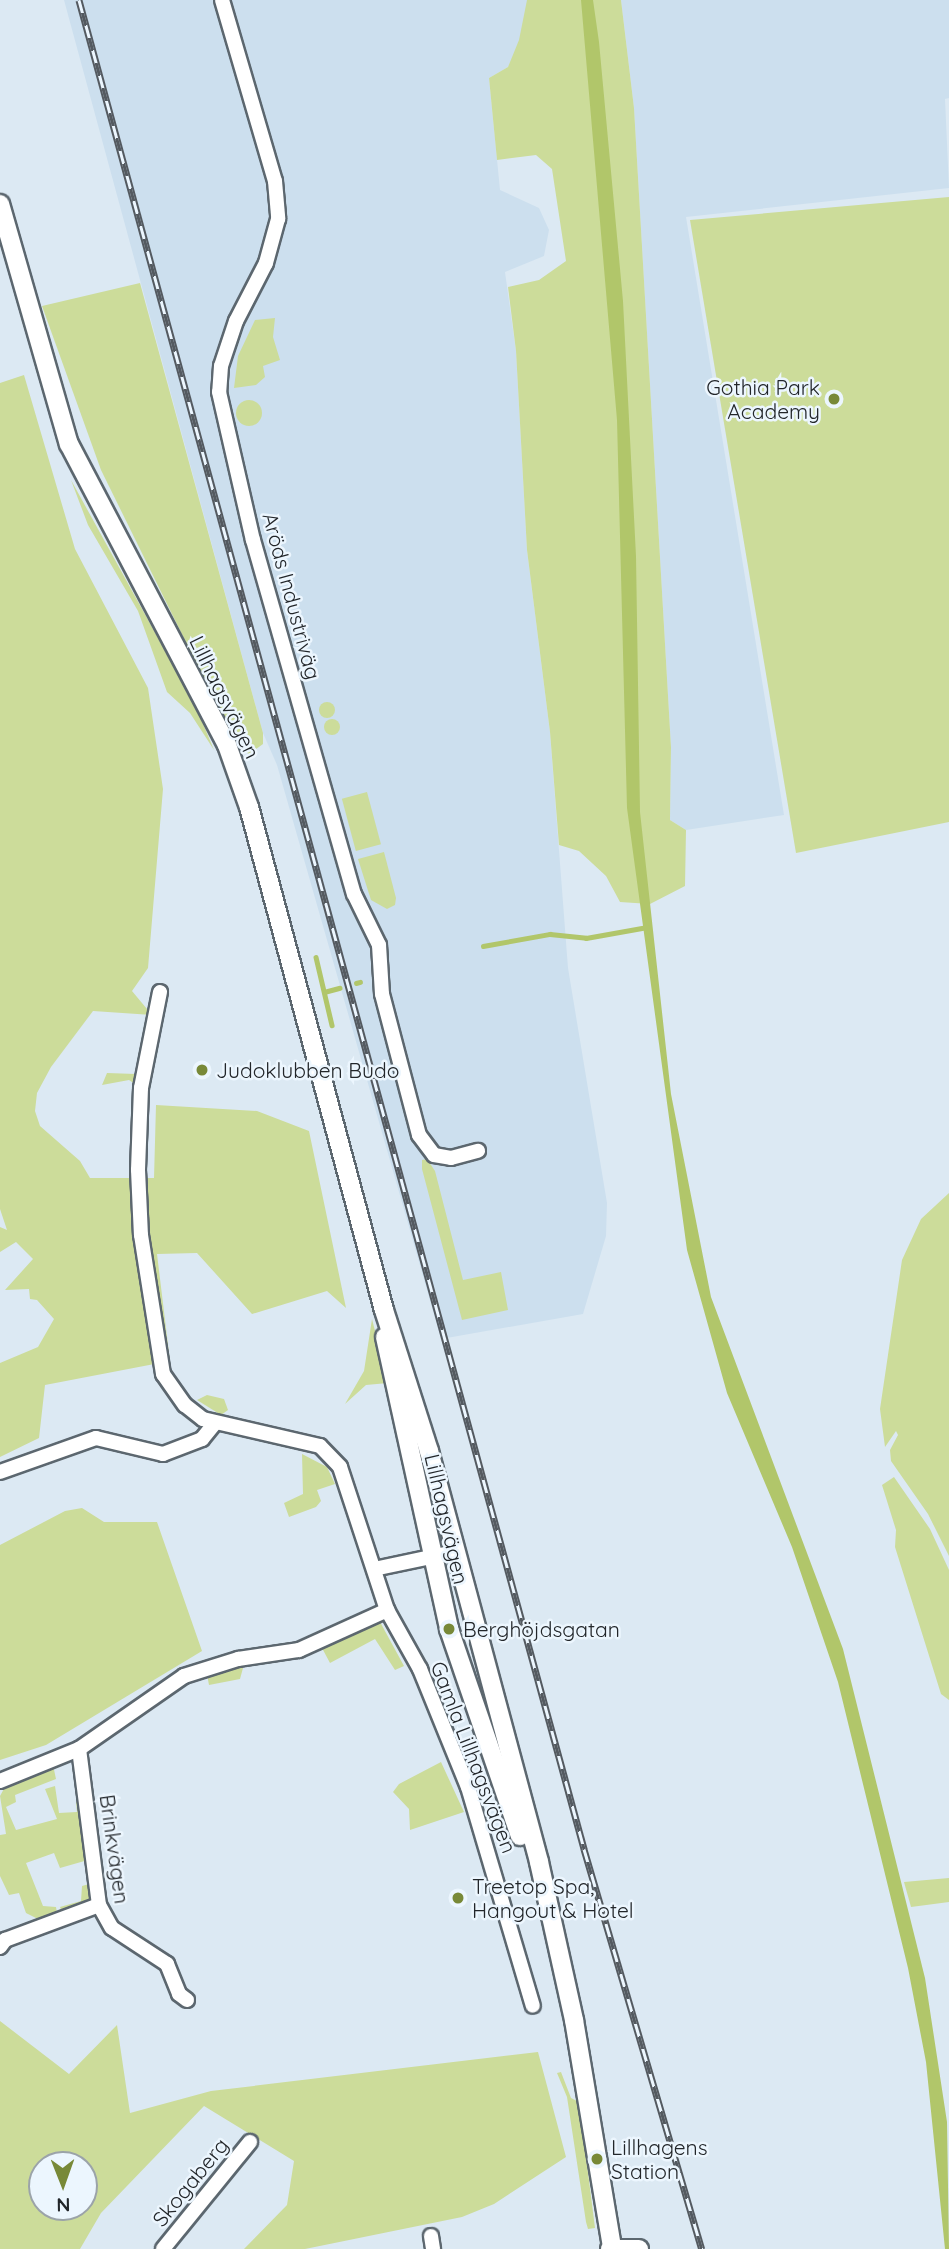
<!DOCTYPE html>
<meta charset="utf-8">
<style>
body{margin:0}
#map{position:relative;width:949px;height:2249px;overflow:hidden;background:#dce9f3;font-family:Quicksand,sans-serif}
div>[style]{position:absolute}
.built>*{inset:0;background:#ccdfee}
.green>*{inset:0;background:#ccdc9a;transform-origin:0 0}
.round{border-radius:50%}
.water>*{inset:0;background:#b1c66a}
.stream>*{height:4.5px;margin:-2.25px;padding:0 2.25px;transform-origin:2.25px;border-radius:2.25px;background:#b1c66a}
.roads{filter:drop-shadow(2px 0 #5c676f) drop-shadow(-2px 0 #5c676f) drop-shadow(0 2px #5c676f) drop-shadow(0 -2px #5c676f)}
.minor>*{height:14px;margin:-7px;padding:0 7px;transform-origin:7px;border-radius:7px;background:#fff}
.tertiary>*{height:18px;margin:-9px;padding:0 9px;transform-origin:9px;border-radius:9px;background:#fff}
.rail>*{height:7px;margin-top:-3.5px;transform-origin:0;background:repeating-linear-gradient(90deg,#ecf6fe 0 13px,#545a60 0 26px);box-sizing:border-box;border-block:2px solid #545a60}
.dots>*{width:19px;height:19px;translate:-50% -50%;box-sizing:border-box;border:4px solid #ecf6fe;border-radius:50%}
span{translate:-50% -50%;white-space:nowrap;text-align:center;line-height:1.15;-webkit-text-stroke:5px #ecf6fe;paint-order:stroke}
.poi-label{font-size:21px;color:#22262a}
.right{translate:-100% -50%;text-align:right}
.left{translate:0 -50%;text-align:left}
.street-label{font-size:21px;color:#22262a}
.north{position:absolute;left:28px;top:2151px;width:70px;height:70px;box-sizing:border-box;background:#ecf6fe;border:2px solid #9ba3a9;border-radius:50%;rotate:179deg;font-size:19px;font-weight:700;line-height:28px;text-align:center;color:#22262a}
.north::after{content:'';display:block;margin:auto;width:24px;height:32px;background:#788938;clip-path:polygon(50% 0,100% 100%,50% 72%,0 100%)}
</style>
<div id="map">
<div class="built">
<i style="clip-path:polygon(64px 0,543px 0,508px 67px,489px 78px,500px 190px,539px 208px,549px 230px,544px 256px,505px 272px,516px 351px,527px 550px,550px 732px,568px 968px,607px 1203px,606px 1236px,583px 1314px,441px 1339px,277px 765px,263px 733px)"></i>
<i style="clip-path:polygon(621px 0,949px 0,949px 98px,945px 99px,949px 188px,686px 217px,784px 815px,686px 830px,670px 820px,671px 747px,634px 108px)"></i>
</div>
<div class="green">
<i style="clip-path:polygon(527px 0,621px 0,634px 108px,671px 747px,670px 820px,686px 830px,685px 886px,650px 904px,620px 902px,606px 876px,579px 851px,559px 845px,550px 732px,527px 550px,516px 351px,508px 287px,539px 280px,566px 261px,552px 169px,536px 155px,497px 160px,489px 78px,508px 67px,519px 40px)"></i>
<i style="clip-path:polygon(949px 197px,949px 822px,796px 853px,690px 220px)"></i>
<i style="clip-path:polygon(140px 283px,263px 733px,263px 744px,249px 754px,238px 748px,101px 470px,42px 306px)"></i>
<i style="clip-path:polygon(275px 318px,273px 337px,280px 360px,263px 366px,265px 377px,256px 385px,234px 388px,238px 356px,255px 320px)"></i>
<i style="clip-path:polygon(24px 375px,75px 549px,148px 688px,163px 789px,148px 968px,132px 991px,152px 1015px,93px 1011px,51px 1067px,37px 1093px,35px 1111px,40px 1126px,80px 1161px,90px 1178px,154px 1178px,156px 1105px,257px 1111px,309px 1131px,346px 1308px,327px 1291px,252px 1314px,197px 1253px,157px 1254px,170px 1361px,45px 1385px,39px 1438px,0 1457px,0 1363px,38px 1347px,54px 1319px,37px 1300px,30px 1299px,29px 1289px,5px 1290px,33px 1259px,16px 1242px,0 1252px,0 1216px,0 1227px,7px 1230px,0 1209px,0 383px)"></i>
<i class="round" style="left:236px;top:400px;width:26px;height:26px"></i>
<i style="clip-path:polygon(71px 480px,196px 707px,214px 750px,190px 713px,167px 692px,138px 611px,88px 525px)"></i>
<i class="round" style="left:319px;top:702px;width:16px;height:16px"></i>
<i class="round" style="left:324px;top:719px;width:16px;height:16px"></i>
<i style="left:367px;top:792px;width:54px;height:26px;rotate:75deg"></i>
<i style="clip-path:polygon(384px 852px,396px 898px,395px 905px,387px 909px,371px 900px,358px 859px)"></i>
<i style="clip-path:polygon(107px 1073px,136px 1074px,135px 1084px,129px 1080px,102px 1085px)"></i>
<i style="clip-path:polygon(427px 1159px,435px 1171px,463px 1280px,501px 1272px,508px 1310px,462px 1320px,422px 1169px,422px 1160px)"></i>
<i style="clip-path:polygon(949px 1193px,949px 1556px,928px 1514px,891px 1461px,890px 1450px,898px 1435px,896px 1431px,885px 1447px,880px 1409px,902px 1260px,921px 1219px)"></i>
<i style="clip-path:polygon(372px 1319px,388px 1383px,366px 1385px,345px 1404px,364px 1371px)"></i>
<i style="clip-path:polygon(207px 1395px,224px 1399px,228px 1410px,221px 1415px,197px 1400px)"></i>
<i style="clip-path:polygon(302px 1454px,327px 1467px,335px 1484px,317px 1490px,321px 1501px,316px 1507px,289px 1517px,284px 1503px,303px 1494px)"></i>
<i style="clip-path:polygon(894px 1477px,930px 1529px,949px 1570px,949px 1700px,941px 1694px,895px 1547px,896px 1530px,882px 1485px)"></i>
<i style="clip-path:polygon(82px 1508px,104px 1522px,157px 1522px,202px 1651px,46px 1745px,0 1760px,0 1545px,65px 1511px)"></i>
<i style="clip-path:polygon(379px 1620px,404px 1666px,395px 1670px,375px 1639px,330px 1663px,322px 1648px)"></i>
<i style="clip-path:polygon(239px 1666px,243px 1668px,240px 1679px,209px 1685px,207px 1674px)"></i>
<i style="clip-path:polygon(441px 1762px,464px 1812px,410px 1830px,409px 1809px,393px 1792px,399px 1784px)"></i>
<i style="clip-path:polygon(53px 1765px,56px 1779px,15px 1795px,16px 1802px,6px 1807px,16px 1830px,57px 1819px,45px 1789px,55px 1786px,59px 1813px,77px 1812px,76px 1802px,83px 1800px,88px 1860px,60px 1868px,54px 1853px,26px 1863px,43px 1906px,56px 1907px,57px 1913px,38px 1919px,26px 1913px,19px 1893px,9px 1895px,0 1876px,0 1835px,6px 1834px,0 1796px,6px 1785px)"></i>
<i style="clip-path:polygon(949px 1878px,949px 1902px,911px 1907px,904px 1882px)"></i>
<i style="clip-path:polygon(89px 1884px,93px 1895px,86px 1905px,62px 1912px,60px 1907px,81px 1901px,82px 1886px)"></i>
<i style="clip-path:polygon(evenodd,0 2021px,69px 2074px,117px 2025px,130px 2113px,211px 2091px,538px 2052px,566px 2157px,494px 2204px,462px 2217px,305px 2249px,244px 2249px,287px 2205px,294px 2161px,204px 2106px,101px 2213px,80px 2249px,0 2249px,0 2021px,42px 2165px,84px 2165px,84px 2207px,42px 2207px,42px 2165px)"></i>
<i style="clip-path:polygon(561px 2072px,571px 2098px,579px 2102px,595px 2228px,588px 2229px,586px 2222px,567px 2097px,557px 2073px)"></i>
</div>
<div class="water">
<i style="clip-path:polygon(581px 0,593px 0,599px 42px,623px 301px,636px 556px,640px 812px,671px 1094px,711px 1297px,843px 1649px,925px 1978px,947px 2122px,949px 2249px,945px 2249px,926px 2062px,908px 1968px,838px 1682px,792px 1547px,727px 1393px,687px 1250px,627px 808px,617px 420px)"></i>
</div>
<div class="stream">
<i style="left:483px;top:946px;width:68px;rotate:-10.2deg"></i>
<i style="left:550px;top:934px;width:36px;rotate:6deg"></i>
<i style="left:586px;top:938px;width:62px;rotate:-10.2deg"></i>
<i style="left:316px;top:957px;width:70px;rotate:76.8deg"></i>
<i style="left:356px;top:983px;width:4px;rotate:-14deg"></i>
<i style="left:324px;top:992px;width:16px;rotate:-15deg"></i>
</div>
<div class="roads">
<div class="minor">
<i style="left:222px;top:0;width:189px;rotate:73.7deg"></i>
<i style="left:275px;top:181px;width:38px;rotate:85deg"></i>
<i style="left:278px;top:219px;width:46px;rotate:105.3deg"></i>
<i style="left:266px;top:263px;width:65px;rotate:117.3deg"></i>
<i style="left:236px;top:321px;width:47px;rotate:108.4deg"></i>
<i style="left:221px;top:366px;width:26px;rotate:94deg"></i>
<i style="left:219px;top:392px;width:152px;rotate:77.1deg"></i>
<i style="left:253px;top:540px;width:368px;rotate:74.1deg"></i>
<i style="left:354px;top:894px;width:57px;rotate:63.9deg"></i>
<i style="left:379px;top:945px;width:49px;rotate:86.5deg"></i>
<i style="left:382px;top:994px;width:146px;rotate:75.3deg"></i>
<i style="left:419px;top:1135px;width:25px;rotate:53deg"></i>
<i style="left:434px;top:1155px;width:17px;rotate:10deg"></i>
<i style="left:451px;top:1158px;width:28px;rotate:-15deg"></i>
<i style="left:160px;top:992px;width:98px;rotate:101.2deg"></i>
<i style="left:141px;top:1088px;width:82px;rotate:92.1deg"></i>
<i style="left:138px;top:1170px;width:65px;rotate:87.4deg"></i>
<i style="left:141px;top:1235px;width:141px;rotate:81deg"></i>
<i style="left:163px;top:1374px;width:38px;rotate:55deg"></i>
<i style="left:185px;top:1405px;width:23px;rotate:38deg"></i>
<i style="left:203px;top:1419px;width:120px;rotate:13deg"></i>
<i style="left:320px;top:1446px;width:29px;rotate:46deg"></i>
<i style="left:340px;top:1467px;width:151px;rotate:71.8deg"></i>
<i style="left:387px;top:1610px;width:68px;rotate:60.8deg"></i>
<i style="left:420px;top:1669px;width:127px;rotate:67.9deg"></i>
<i style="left:468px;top:1787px;width:228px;rotate:73.5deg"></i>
<i style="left:0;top:1472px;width:102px;rotate:-19.5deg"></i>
<i style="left:96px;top:1438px;width:69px;rotate:13.4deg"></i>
<i style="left:163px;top:1454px;width:42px;rotate:-21deg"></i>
<i style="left:202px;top:1439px;width:19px;rotate:-51deg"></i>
<i style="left:374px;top:1569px;width:83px;rotate:-11.9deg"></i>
<i style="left:79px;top:1749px;width:157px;rotate:82.7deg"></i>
<i style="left:99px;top:1905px;width:26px;rotate:61deg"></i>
<i style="left:112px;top:1928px;width:66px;rotate:33.2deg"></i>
<i style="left:167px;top:1964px;width:32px;rotate:68deg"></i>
<i style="left:179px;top:1994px;width:10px;rotate:37deg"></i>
<i style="left:0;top:1781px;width:85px;rotate:-22.1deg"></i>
<i style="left:79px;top:1749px;width:128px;rotate:-34.8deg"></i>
<i style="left:184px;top:1676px;width:57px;rotate:-17.5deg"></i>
<i style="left:238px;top:1659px;width:62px;rotate:-8.4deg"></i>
<i style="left:299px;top:1650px;width:97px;rotate:-24.4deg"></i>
<i style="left:0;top:1947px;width:9px;rotate:-54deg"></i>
<i style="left:5px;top:1940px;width:100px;rotate:-20.4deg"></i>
<i style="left:431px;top:2236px;width:13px;rotate:81deg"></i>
<i style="left:163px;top:2249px;width:138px;rotate:-50.9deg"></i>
</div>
<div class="tertiary">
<i style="left:0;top:204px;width:250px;rotate:74deg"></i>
<i style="left:69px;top:444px;width:340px;rotate:62.3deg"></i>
<i style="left:227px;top:745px;width:66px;rotate:70.5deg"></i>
<i style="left:249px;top:807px;width:521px;rotate:74.98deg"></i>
<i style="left:384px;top:1310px;width:148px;rotate:72.3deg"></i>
<i style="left:429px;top:1451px;width:425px;rotate:75deg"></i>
<i style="left:539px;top:1862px;width:162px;rotate:77.5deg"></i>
<i style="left:574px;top:2020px;width:231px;rotate:80.5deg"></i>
<i style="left:385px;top:1337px;width:299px;rotate:77.6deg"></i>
<i style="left:449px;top:1629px;width:219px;rotate:71.1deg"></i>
<i style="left:610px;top:2249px;width:29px"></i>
</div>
</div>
<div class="rail">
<i style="left:79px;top:0;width:1917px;rotate:74.72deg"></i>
<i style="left:584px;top:1849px;width:417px;rotate:73.6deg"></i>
</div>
<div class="dots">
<i style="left:834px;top:399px;background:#788938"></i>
<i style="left:202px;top:1070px;background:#788938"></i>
<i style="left:449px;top:1629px;background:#788938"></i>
<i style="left:458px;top:1898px;background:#788938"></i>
<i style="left:597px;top:2159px;background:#788938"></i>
</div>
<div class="poi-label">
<span class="right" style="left:820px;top:399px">Gothia Park<br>Academy</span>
<span class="left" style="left:216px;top:1070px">Judoklubben Budo</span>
<span class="left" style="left:463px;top:1629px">Berghöjdsgatan</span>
<span class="left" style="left:472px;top:1898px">Treetop Spa,<br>Hangout &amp; Hotel</span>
<span class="left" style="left:611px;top:2159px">Lillhagens<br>Station</span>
</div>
<div class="street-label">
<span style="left:292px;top:596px;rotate:75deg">Aröds Industriväg</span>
<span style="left:225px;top:697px;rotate:64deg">Lillhagsvägen</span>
<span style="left:447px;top:1519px;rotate:77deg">Lillhagsvägen</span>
<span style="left:474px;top:1757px;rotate:69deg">Gamla Lillhagsvägen</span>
<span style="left:115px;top:1849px;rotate:82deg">Brinkvägen</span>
<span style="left:190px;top:2182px;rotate:-51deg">Skogaberg</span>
</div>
<div class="north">N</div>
</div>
